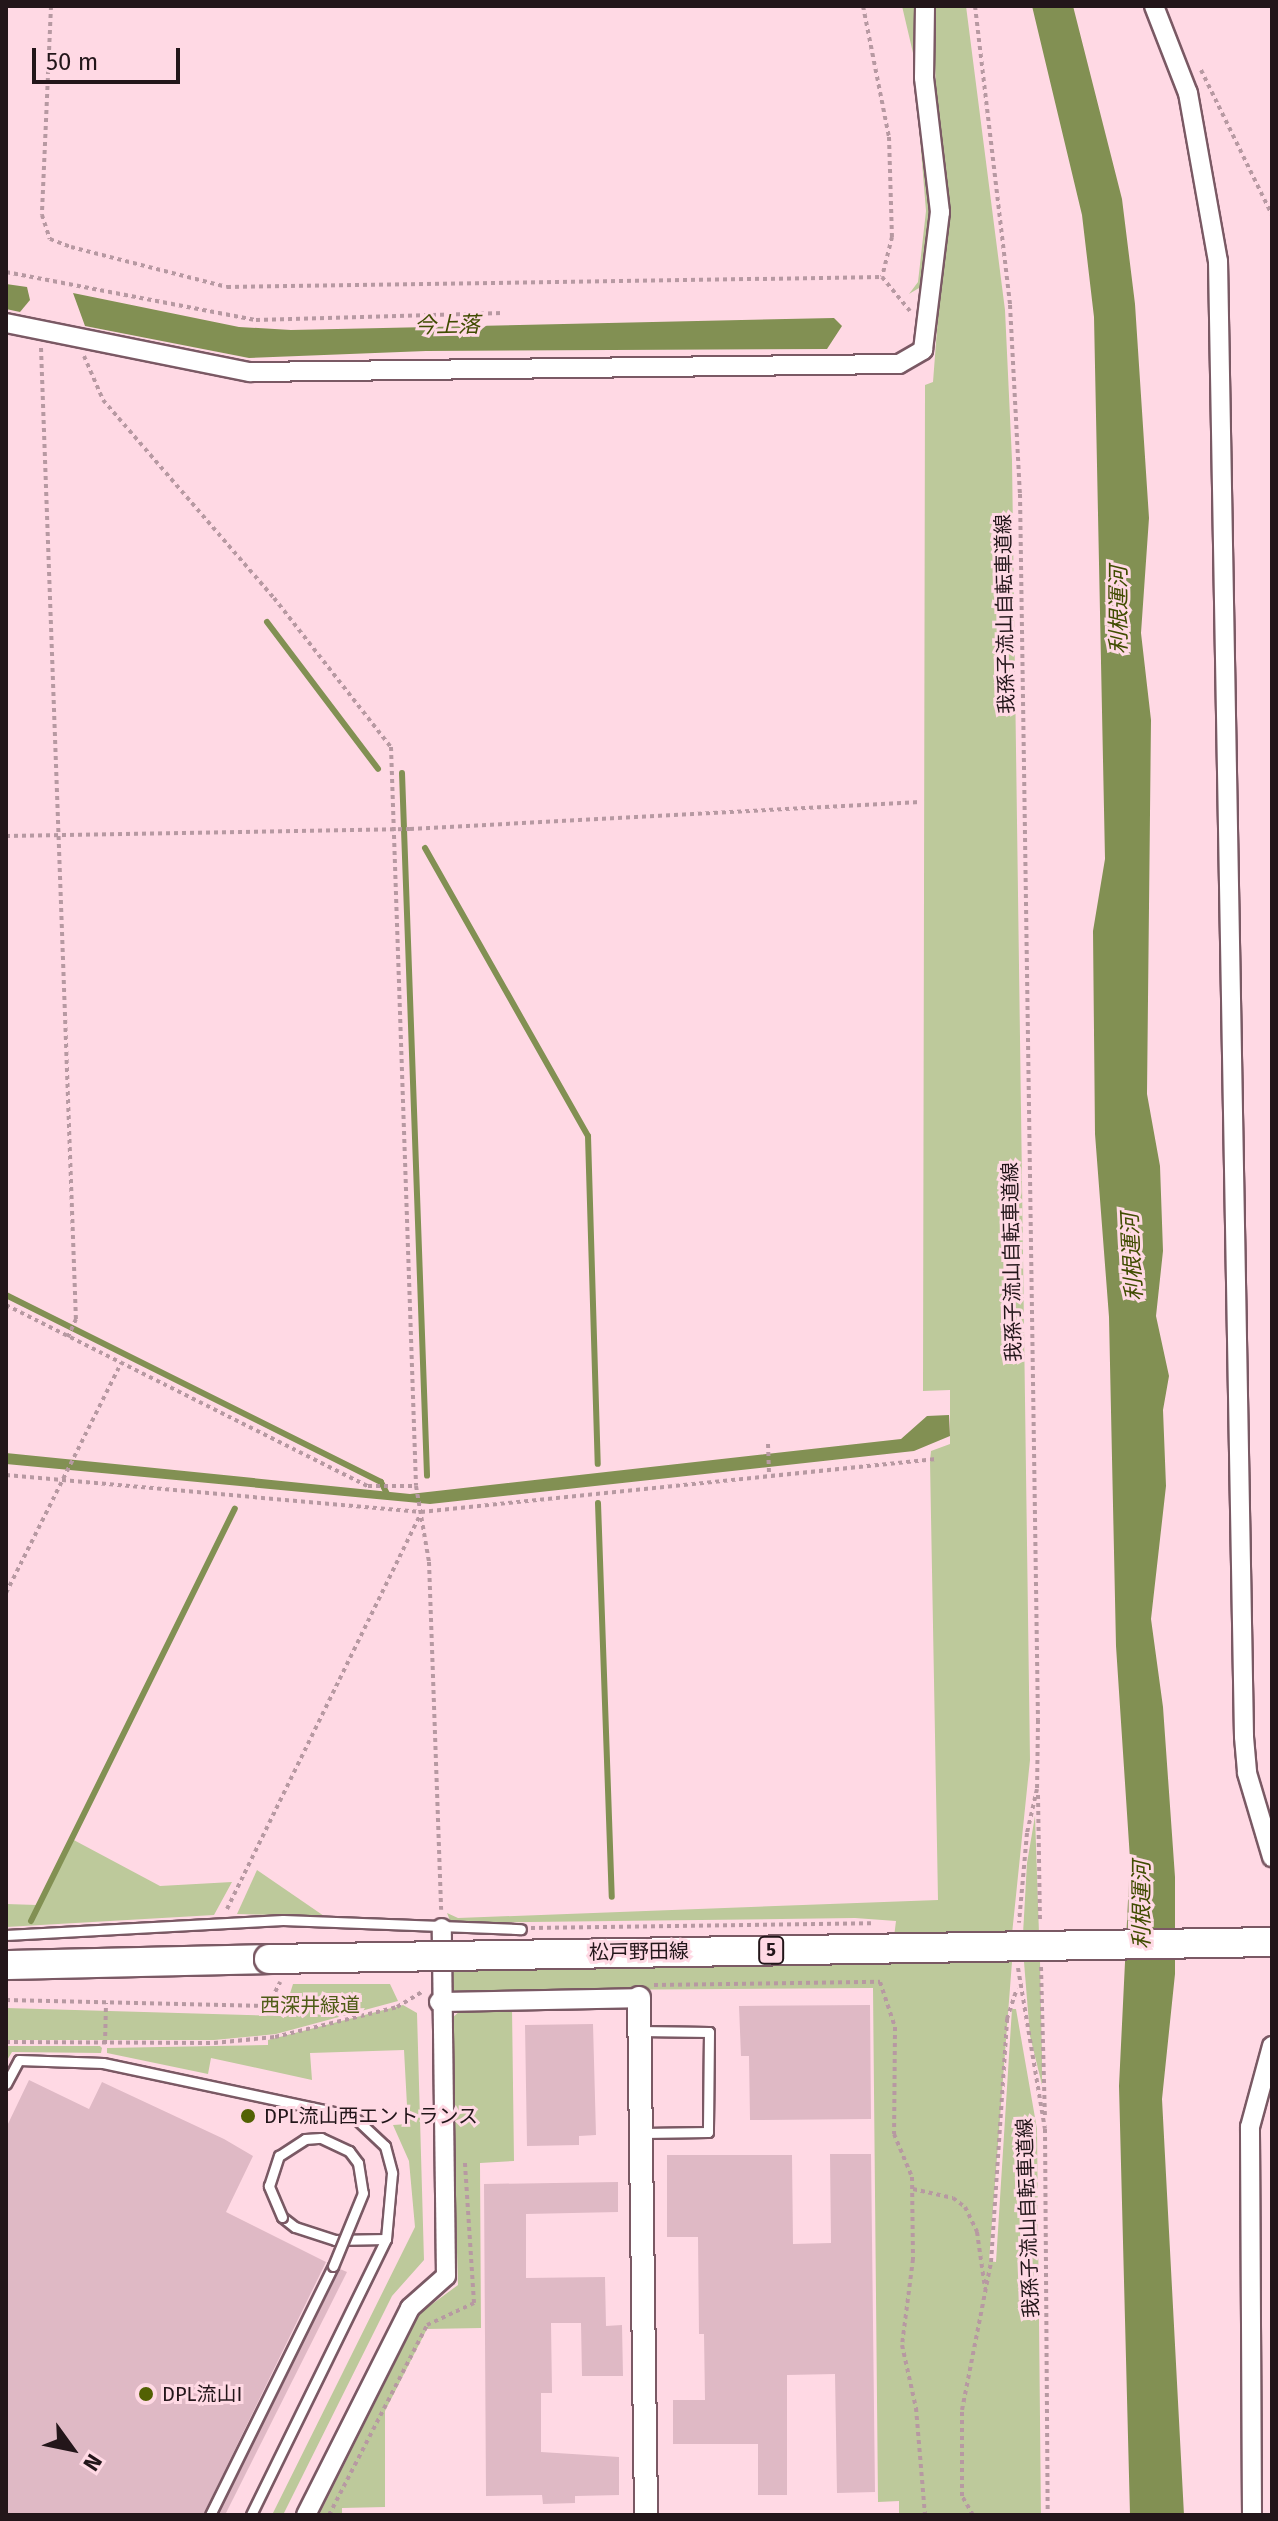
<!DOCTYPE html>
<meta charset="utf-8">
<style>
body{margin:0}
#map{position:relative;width:1278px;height:2521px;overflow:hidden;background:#ffd9e4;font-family:"Fira Sans","Noto Sans JP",sans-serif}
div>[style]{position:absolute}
.green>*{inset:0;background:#bdc99b}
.water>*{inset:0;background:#829053}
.stream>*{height:6px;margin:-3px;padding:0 3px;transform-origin:3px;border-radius:3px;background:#829053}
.building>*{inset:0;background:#dfb9c5}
.path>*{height:4px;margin-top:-2px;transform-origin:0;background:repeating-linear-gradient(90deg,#b799a2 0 4px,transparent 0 8px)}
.roads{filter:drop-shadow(2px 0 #7a5964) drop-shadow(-2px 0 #7a5964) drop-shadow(0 2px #7a5964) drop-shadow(0 -2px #7a5964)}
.service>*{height:9px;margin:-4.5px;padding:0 4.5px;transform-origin:4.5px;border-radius:4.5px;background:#fff}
.minor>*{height:18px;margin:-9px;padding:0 9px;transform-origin:9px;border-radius:9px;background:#fff}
.tertiary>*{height:22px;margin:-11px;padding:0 11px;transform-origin:11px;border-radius:11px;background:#fff}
.primary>*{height:28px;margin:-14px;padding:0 14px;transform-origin:14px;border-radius:14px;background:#fff}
.bridges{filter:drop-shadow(2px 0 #7a5964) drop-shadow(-2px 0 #7a5964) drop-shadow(0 2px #7a5964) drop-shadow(0 -2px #7a5964)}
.service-bridge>*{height:9px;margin:-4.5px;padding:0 4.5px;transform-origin:4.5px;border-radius:4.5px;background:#fff}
.primary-bridge>*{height:28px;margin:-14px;padding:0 14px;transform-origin:14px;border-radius:14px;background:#fff}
.dots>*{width:22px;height:22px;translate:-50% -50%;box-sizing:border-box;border:4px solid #ffd9e4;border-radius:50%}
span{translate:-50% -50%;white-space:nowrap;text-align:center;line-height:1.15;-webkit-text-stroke:6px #ffd9e4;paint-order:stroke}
.shield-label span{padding:2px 6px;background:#ffd9e4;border:2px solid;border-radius:6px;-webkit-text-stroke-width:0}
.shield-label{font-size:18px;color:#23161a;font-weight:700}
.street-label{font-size:20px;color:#23161a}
.park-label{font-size:20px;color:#4f5c17}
.poi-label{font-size:20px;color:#23161a}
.left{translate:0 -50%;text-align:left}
.water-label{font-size:22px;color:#404c01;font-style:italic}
.frame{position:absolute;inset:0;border:8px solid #23161a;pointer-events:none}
.north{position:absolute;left:32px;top:2409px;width:80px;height:80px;-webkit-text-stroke:6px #ffd9e4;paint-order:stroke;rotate:123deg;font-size:22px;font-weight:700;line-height:32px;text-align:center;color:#23161a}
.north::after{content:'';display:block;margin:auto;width:28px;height:36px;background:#23161a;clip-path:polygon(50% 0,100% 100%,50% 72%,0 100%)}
.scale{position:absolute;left:32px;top:48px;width:148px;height:36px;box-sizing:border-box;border:4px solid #23161a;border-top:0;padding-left:10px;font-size:24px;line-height:28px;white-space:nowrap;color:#23161a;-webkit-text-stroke:6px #ffd9e4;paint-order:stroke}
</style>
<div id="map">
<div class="green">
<i style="clip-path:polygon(902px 6px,917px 6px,930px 212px,924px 285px,909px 294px,918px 282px,926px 211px,913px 53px)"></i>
<i style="clip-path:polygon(933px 6px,966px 6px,1005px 310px,1012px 460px,1030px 1760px,1012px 1934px,894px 1937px,896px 1921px,855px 1918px,451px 1923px,447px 1913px,458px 1918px,938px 1900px,930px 1461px,931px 1451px,950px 1444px,950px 1390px,923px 1391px,925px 385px,933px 382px,942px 264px)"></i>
<i style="clip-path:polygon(1035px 1816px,1039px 1934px,1023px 1934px,1027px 1863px)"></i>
<i style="clip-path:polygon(70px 1838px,160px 1886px,232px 1882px,214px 1915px,6px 1927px,6px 1904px,37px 1905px)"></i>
<i style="clip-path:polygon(257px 1870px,324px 1916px,237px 1914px)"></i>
<i style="clip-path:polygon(1040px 1961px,1042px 2056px,1042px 2085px,1030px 2036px,1024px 1962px)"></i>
<i style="clip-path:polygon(1012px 1962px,989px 2261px,996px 2262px,1011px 2024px,1012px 2009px,1016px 2009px,1037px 2129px,1041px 2515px,899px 2515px,899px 2501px,878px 2502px,873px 1988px,448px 1991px,448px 1971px)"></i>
<i style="clip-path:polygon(293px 1984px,390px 1984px,398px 2001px,276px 2034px,214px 2040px,6px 2040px,6px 2008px,283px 2016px)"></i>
<i style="clip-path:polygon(403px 2005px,417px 2013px,424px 2260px,392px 2296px,283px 2515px,272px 2515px,415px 2227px,409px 2161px,393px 2125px,408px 2124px,404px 2050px,310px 2053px,312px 2080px,211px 2058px,208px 2074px,107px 2053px,107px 2048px,268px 2045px,268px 2040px)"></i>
<i style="clip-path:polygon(512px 2008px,514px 2161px,480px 2163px,481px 2328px,427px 2329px,385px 2411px,385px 2507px,342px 2508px,342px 2515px,319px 2515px,420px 2313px,458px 2285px,450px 2020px,461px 2010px)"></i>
<i style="clip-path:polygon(6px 2046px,100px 2046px,102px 2048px,101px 2053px,12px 2052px,6px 2062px)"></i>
</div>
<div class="water">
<i style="clip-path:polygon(1032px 6px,1073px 6px,1122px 199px,1135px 304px,1149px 518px,1141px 633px,1151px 720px,1147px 1094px,1160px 1166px,1163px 1251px,1156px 1316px,1169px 1376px,1163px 1410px,1166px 1486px,1151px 1619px,1163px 1707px,1175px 1877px,1175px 1974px,1162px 2099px,1184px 2515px,1130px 2515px,1119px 2086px,1130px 1859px,1116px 1646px,1109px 1317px,1095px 1134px,1093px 931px,1105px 859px,1094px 317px,1082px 215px)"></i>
<i style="clip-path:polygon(6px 284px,27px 287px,30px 300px,20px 312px,6px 309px)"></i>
<i style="clip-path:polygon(73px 293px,239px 327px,291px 330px,834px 318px,842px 326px,827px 349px,426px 351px,249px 358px,85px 326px)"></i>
<i style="clip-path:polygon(949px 1415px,950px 1436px,914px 1451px,430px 1504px,6px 1464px,6px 1453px,410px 1494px,901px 1439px,927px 1416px)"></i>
</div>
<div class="stream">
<i style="left:267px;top:622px;width:184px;rotate:52.9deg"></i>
<i style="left:402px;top:773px;width:703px;rotate:87.96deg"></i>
<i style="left:425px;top:848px;width:331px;rotate:60.5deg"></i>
<i style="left:588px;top:1136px;width:328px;rotate:88.3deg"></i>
<i style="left:6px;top:1295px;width:419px;rotate:26.5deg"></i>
<i style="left:381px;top:1482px;width:16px;rotate:63deg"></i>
<i style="left:598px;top:1503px;width:394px;rotate:88deg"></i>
<i style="left:31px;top:1921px;width:460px;rotate:-63.7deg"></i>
</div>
<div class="building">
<i style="clip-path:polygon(870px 2005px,871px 2119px,750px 2120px,749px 2056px,741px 2056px,739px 2006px)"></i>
<i style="clip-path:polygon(593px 2024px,596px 2135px,579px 2136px,579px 2145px,527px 2146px,525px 2025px)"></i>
<i style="clip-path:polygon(29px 2080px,89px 2109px,102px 2082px,224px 2139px,253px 2156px,226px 2212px,326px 2262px,203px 2515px,6px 2515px,6px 2128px)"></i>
<i style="clip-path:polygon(830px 2154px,871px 2154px,875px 2492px,837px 2493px,835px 2374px,787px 2375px,787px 2495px,758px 2495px,758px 2444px,673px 2444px,673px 2400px,705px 2400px,704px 2334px,699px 2334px,698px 2237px,667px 2237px,667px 2155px,792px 2155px,793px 2244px,831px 2243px)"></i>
<i style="clip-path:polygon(618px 2182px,618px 2212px,526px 2214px,526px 2278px,605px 2277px,606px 2326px,622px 2325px,623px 2376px,582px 2376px,581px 2323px,551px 2323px,552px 2393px,541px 2393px,541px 2452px,619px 2457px,619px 2495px,575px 2496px,575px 2503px,543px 2504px,542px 2495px,486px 2496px,484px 2184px)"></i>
<i style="clip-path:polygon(340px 2269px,347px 2272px,225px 2515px,218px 2515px)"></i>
</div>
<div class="path">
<i style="left:51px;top:6px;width:209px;rotate:92.5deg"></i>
<i style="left:42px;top:215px;width:25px;rotate:72deg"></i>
<i style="left:50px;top:239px;width:22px;rotate:21deg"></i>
<i style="left:71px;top:247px;width:161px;rotate:14.4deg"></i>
<i style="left:227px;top:287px;width:655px;rotate:-0.87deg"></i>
<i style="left:863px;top:6px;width:134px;rotate:78.8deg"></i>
<i style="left:889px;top:137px;width:100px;rotate:88.3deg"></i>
<i style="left:892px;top:237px;width:41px;rotate:104deg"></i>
<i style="left:882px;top:277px;width:44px;rotate:50.5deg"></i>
<i style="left:975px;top:6px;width:301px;rotate:83.3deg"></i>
<i style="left:1010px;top:305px;width:189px;rotate:87deg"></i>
<i style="left:1020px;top:494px;width:1226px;rotate:89.16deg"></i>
<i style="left:1038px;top:1720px;width:69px;rotate:90.8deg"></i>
<i style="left:1037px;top:1789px;width:45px;rotate:102.8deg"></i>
<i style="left:1027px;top:1833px;width:90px;rotate:95.1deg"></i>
<i style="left:1201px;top:70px;width:161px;rotate:63.9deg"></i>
<i style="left:6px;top:272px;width:255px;rotate:10.9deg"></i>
<i style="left:256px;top:320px;width:247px;rotate:-1.6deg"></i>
<i style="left:41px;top:348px;width:972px;rotate:87.94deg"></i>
<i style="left:76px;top:1319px;width:20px;rotate:114deg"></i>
<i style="left:84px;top:356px;width:48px;rotate:66.6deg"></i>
<i style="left:103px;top:400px;width:262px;rotate:49.2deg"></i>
<i style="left:274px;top:598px;width:189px;rotate:51.9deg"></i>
<i style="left:391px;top:747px;width:739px;rotate:88.06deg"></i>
<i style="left:416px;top:1486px;width:77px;rotate:80.3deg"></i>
<i style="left:429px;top:1562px;width:348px;rotate:88deg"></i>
<i style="left:6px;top:836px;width:404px;rotate:-1deg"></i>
<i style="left:410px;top:829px;width:511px;rotate:-3.03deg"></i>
<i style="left:6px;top:1305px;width:405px;rotate:26.6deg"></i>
<i style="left:368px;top:1486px;width:48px"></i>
<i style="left:768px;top:1444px;width:31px;rotate:88deg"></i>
<i style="left:6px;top:1475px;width:417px;rotate:5.1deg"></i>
<i style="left:421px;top:1512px;width:518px;rotate:-5.88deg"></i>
<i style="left:6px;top:1593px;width:257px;rotate:-63.4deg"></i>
<i style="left:1038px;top:1795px;width:127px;rotate:89.1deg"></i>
<i style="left:227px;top:1909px;width:439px;rotate:-63.9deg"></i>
<i style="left:531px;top:1928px;width:340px;rotate:-0.8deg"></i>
<i style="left:1041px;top:1967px;width:151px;rotate:88.5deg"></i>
<i style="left:1018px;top:1968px;width:163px;rotate:80.5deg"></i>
<i style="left:1045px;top:2129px;width:386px;rotate:89.6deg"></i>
<i style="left:654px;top:1985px;width:226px;rotate:-0.8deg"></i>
<i style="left:880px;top:1982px;width:47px;rotate:71.6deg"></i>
<i style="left:895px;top:2027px;width:107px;rotate:90.5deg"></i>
<i style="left:894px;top:2134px;width:47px;rotate:67.3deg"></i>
<i style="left:912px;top:2177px;width:82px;rotate:89.3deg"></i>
<i style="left:913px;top:2259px;width:87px;rotate:97.3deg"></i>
<i style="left:902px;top:2345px;width:65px;rotate:77.5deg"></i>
<i style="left:916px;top:2408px;width:107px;rotate:85.2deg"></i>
<i style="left:6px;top:2000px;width:262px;rotate:1.3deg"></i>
<i style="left:268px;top:2006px;width:27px;rotate:-63deg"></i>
<i style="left:6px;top:2042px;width:208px;rotate:0.3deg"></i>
<i style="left:214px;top:2043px;width:61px;rotate:-5.6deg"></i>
<i style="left:275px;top:2037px;width:126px;rotate:-13.8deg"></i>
<i style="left:397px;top:2007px;width:29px;rotate:-31deg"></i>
<i style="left:105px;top:2044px;width:41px;rotate:-88.6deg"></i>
<i style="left:913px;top:2189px;width:41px;rotate:12.7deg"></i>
<i style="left:953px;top:2198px;width:15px;rotate:37deg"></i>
<i style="left:965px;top:2207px;width:28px;rotate:64deg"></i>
<i style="left:977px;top:2232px;width:57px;rotate:81.9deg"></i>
<i style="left:329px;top:2515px;width:214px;rotate:-62.7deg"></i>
<i style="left:427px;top:2325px;width:52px;rotate:-25.1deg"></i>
<i style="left:474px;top:2303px;width:141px;rotate:-93.7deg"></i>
<i style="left:973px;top:2515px;width:22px;rotate:-120deg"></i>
<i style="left:962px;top:2496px;width:86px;rotate:-90deg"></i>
<i style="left:962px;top:2410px;width:151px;rotate:-78.9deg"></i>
<i style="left:991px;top:2262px;width:244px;rotate:-86.2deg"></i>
<i style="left:1007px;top:2019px;width:32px;rotate:-72deg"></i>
</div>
<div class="roads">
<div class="service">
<i style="left:6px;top:1935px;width:277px;rotate:-3.1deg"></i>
<i style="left:283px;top:1920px;width:238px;rotate:2.2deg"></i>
<i style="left:640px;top:2031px;width:69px;rotate:0.8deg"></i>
<i style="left:709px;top:2032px;width:100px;rotate:90.6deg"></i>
<i style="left:708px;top:2132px;width:65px;rotate:179.1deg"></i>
<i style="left:6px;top:2084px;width:27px;rotate:-62deg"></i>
<i style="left:19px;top:2060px;width:84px;rotate:2deg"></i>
<i style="left:103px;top:2063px;width:256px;rotate:12deg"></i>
<i style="left:353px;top:2116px;width:44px;rotate:43.2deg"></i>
<i style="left:385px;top:2146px;width:28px;rotate:75deg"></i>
<i style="left:392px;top:2173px;width:66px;rotate:95.2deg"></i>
<i style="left:386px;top:2239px;width:307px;rotate:116.1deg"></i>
<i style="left:282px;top:2217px;width:16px;rotate:38deg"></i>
<i style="left:295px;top:2227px;width:42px;rotate:18deg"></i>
<i style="left:335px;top:2240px;width:51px;rotate:-1.1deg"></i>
<i style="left:210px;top:2515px;width:278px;rotate:-63.7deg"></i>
</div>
<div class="minor">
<i style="left:1154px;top:6px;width:93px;rotate:68.7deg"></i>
<i style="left:1188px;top:93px;width:171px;rotate:79.9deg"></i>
<i style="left:1218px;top:261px;width:1476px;rotate:88.99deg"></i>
<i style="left:1244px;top:1737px;width:36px;rotate:85deg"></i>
<i style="left:1247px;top:1773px;width:88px;rotate:73.4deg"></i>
<i style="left:6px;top:323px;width:249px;rotate:11.4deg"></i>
<i style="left:250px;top:372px;width:649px;rotate:-0.71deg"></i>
<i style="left:899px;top:364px;width:28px;rotate:-30deg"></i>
<i style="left:923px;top:350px;width:139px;rotate:-83deg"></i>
<i style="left:940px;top:212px;width:135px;rotate:-96.8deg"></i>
<i style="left:924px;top:78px;width:72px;rotate:-89.2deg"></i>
<i style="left:439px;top:2002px;width:200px;rotate:-1.1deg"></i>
<i style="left:306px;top:2515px;width:232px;rotate:-63.3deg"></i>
<i style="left:410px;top:2308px;width:48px;rotate:-41.6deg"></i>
<i style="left:446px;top:2276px;width:348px;rotate:-90.7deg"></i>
<i style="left:1252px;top:2515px;width:388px;rotate:-90.3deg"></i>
<i style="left:1250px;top:2127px;width:84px;rotate:-74.8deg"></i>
</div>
<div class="tertiary">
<i style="left:639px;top:1998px;width:517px;rotate:89.22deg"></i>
</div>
<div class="primary">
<i style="left:6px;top:1965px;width:263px;rotate:-1.3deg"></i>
</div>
</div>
<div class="bridges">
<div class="service-bridge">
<i style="left:282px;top:2217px;width:34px;rotate:-113deg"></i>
<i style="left:269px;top:2186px;width:32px;rotate:-72deg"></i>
<i style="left:279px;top:2156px;width:31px;rotate:-33deg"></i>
<i style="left:305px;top:2139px;width:16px;rotate:-4deg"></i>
<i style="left:321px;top:2138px;width:31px;rotate:25deg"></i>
<i style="left:349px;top:2151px;width:15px;rotate:53deg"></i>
<i style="left:358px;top:2163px;width:30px;rotate:81deg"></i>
<i style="left:363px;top:2193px;width:79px;rotate:112.3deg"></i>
</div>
<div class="primary-bridge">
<i style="left:269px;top:1959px;width:1003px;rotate:-0.97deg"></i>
</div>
</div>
<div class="dots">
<i style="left:248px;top:2116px;background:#526103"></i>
<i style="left:146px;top:2394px;background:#526103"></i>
</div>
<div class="shield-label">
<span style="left:771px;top:1950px">5</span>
</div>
<div class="street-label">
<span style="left:1005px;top:614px;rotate:-91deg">我孫子流山自転車道線</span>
<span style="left:1012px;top:1262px;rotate:-91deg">我孫子流山自転車道線</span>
<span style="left:639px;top:1952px;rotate:-1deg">松戸野田線</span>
<span style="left:1028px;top:2218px;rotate:-92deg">我孫子流山自転車道線</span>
</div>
<div class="park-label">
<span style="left:310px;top:2005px">西深井緑道</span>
</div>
<div class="poi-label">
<span class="left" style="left:264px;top:2116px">DPL流山西エントランス</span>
<span class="left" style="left:162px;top:2394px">DPL流山I</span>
</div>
<div class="water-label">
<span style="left:447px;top:325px;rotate:-1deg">今上落</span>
<span style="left:1119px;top:610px;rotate:-90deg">利根運河</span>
<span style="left:1132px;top:1257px;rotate:-93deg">利根運河</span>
<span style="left:1142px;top:1905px;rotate:-90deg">利根運河</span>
</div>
<div class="frame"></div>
<div class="north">N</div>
<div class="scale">50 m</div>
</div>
